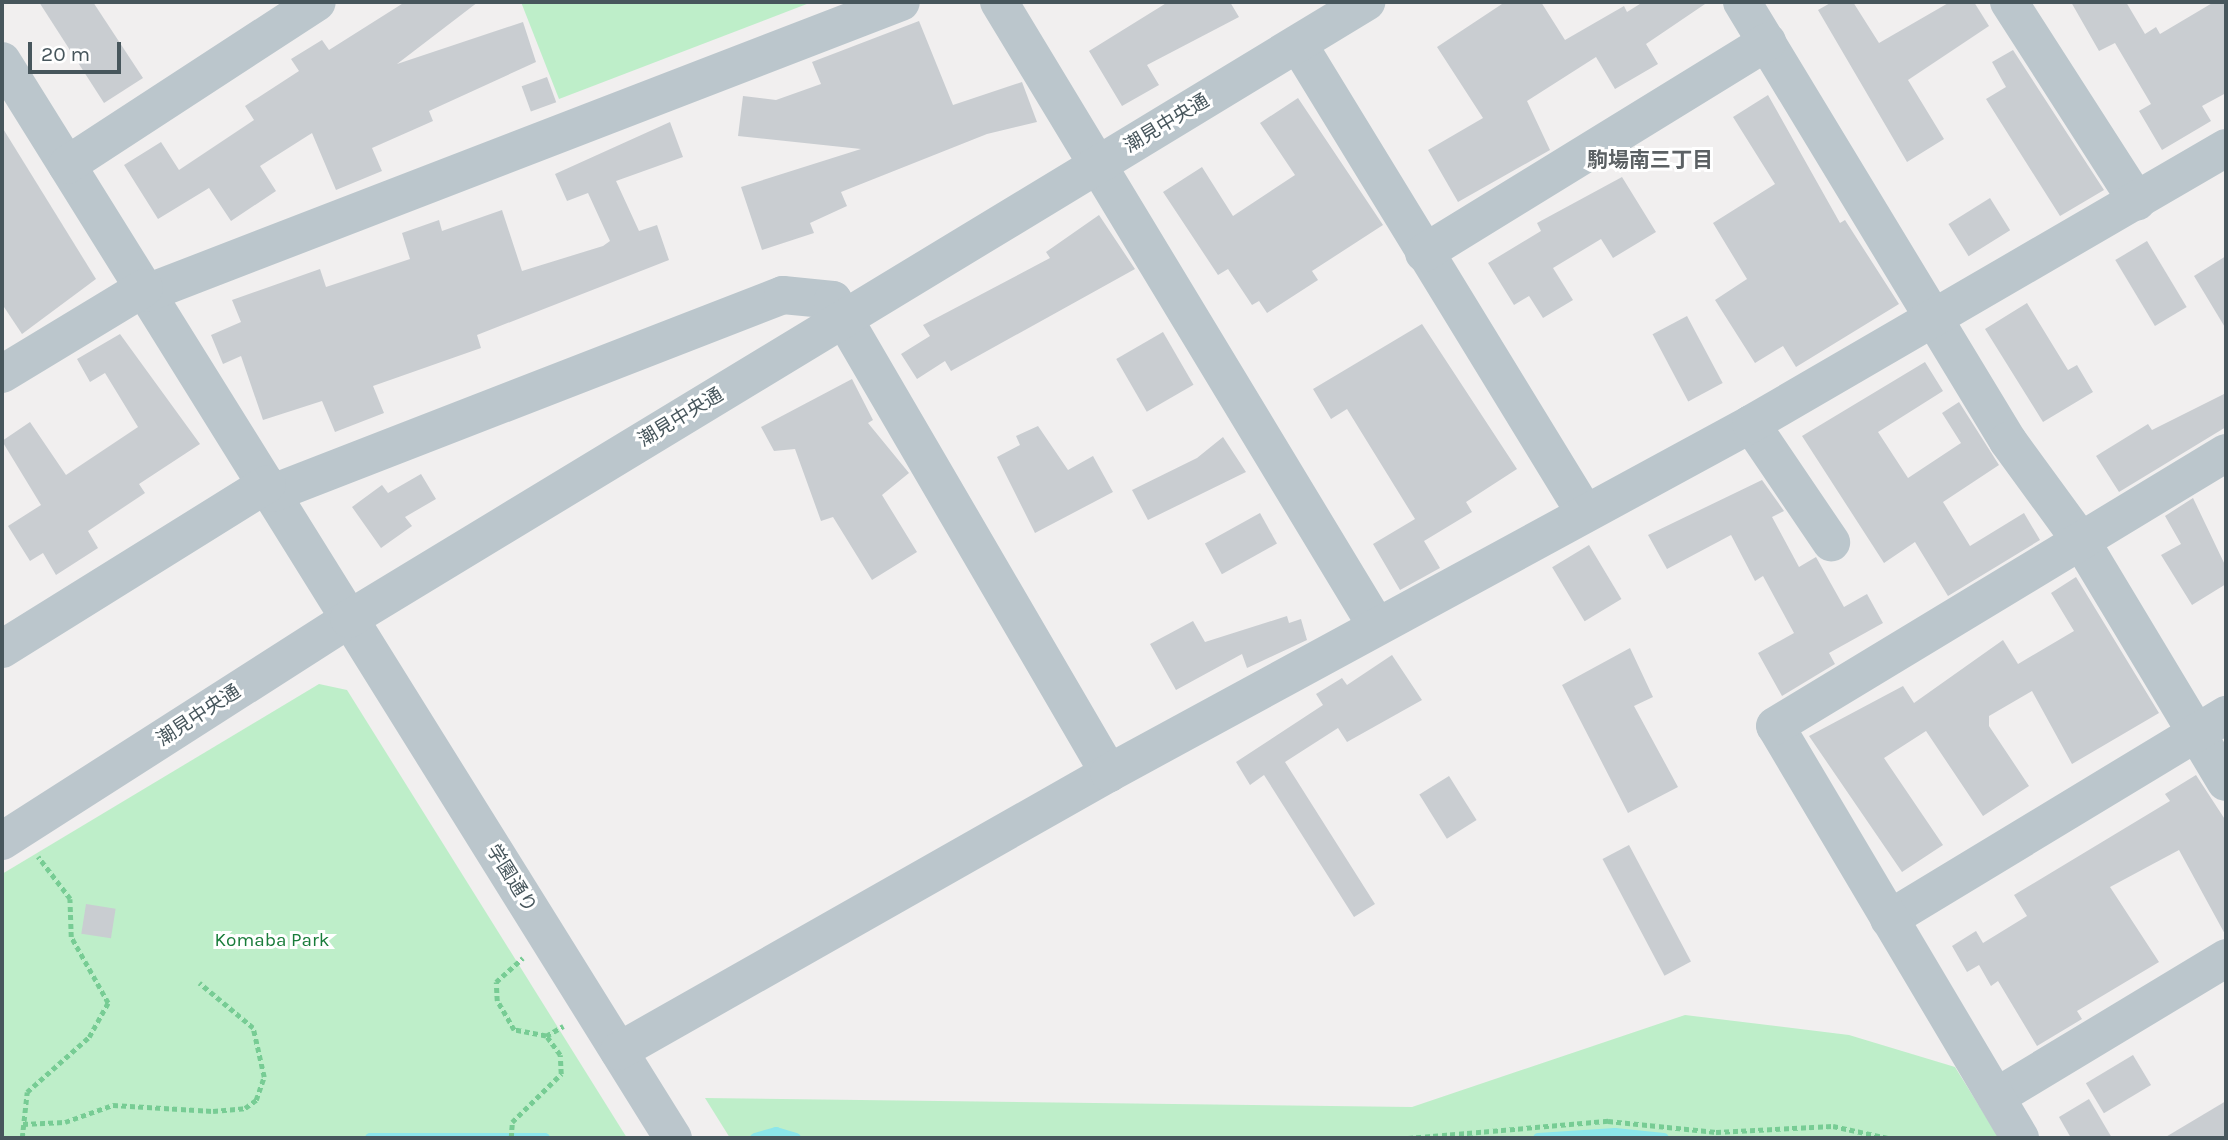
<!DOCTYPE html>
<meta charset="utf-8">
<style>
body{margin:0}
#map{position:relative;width:2228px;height:1140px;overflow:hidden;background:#f1efef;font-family:Karla,"Noto Sans JP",sans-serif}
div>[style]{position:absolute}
.green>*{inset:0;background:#beeec9}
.stream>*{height:10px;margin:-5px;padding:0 5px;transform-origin:5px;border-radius:5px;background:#8ce6ea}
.building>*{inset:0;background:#c9cdd1;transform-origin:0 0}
.path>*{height:4.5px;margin-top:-2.25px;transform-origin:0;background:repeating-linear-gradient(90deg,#77cc94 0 5px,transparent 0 8.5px)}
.minor>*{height:38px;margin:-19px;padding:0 19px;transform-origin:19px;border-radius:19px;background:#bbc6cc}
span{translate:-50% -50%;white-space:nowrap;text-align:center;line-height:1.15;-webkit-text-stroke:6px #fff;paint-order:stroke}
.street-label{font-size:19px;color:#47565c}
.park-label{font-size:19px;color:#197c3a}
.neighbourhood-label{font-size:21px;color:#5c6164;font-weight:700}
.frame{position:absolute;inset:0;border:4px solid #47565c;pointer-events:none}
.scale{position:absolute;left:28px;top:42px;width:93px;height:32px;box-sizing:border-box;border:4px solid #47565c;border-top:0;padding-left:9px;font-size:21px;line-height:24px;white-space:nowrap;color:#47565c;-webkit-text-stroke:5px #fff;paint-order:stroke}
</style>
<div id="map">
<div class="green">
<i style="clip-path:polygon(521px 2px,812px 2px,559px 99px)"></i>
<i style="clip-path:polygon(319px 684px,347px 690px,627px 1138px,2px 1138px,2px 874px)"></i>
<i style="clip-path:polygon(1685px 1015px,1849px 1035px,1955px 1067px,1999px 1138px,730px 1138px,705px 1098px,1412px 1107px)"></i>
</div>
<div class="stream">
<i style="left:370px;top:1138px;width:175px"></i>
<i style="left:755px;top:1138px;width:22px;rotate:-16deg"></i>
<i style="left:776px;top:1132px;width:21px;rotate:17deg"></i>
<i style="left:1538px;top:1138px;width:77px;rotate:-3.7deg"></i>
<i style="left:1615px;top:1133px;width:49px;rotate:5.8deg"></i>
</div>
<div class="building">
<i style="clip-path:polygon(39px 2px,93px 2px,143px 78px,104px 103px)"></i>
<i style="clip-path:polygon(405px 2px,478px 2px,397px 64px,523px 22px,536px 62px,429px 111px,433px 121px,372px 148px,382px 171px,336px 190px,312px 133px,260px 166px,276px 191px,231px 221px,209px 188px,158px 219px,124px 165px,161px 142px,179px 170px,254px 120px,245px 106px,299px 71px,291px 59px,322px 40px,329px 50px)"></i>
<i style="clip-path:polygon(1168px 2px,1230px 2px,1239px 17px,1147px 65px,1159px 85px,1122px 106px,1089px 51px)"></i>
<i style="clip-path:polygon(1505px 2px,1541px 2px,1565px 40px,1624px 6px,1627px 12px,1643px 2px,1708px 2px,1646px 44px,1658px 64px,1615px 89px,1596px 57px,1527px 101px,1550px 150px,1458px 202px,1428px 150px,1483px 118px,1437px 47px)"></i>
<i style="clip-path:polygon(1832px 2px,1853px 2px,1879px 43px,1950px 2px,1974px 2px,1989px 26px,1908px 80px,1944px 139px,1907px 162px,1818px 10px)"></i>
<i style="clip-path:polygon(2071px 2px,2126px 2px,2145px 34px,2156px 27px,2160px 34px,2214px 2px,2226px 2px,2226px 93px,2202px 106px,2211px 121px,2162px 150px,2139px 111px,2151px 104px,2115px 43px,2099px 51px)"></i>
<i style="clip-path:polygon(919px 21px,953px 105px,1022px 82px,1037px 122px,987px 134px,841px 192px,847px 206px,810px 223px,814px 233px,762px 250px,741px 187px,861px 149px,738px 136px,743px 96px,776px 100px,821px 84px,812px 62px)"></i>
<i style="clip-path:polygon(2013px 50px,2104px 190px,2060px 216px,1986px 99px,2006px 87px,1992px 62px)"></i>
<i style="left:547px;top:77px;width:27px;height:27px;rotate:70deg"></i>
<i style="clip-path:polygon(1768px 95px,1840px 223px,1845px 220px,1899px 304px,1796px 367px,1783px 346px,1755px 363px,1715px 300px,1747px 279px,1713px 223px,1775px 184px,1733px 117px)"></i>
<i style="clip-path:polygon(1298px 98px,1383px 225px,1312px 271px,1318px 280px,1267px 313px,1259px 301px,1252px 305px,1228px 269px,1218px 275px,1163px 192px,1202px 167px,1233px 216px,1295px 175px,1260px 123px)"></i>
<i style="clip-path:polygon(670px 122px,683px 157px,616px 181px,639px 231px,657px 225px,669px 260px,477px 335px,481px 348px,373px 386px,384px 413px,335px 432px,322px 401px,263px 420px,241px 356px,223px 364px,211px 335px,241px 322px,232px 300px,320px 269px,326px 287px,410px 259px,402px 233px,439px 220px,442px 231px,502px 210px,522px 271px,603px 246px,610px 241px,588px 193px,567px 201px,555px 174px)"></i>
<i style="clip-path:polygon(2px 127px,96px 279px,22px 334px,2px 304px)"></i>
<i style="clip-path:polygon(1622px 177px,1656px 232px,1613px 258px,1601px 239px,1553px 268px,1573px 300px,1543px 318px,1529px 296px,1514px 305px,1488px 263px,1541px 231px,1537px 223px)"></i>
<i style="left:1990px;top:198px;width:38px;height:49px;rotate:58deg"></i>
<i style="clip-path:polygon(1099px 215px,1135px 269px,951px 371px,945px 361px,917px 379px,901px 354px,930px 336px,923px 325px,1050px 258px,1046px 252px)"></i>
<i style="left:2147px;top:241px;width:77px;height:37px;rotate:59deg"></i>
<i style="clip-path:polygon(2226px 256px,2226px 329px,2194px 276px)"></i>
<i style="clip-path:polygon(2027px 303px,2068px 370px,2077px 365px,2093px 392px,2043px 422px,1985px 329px)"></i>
<i style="left:1687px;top:316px;width:76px;height:39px;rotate:62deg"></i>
<i style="clip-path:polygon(1422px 324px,1517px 469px,1466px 502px,1472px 512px,1424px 541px,1440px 568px,1400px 590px,1373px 544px,1415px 519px,1347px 409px,1331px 419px,1313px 389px)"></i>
<i style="left:1163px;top:332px;width:61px;height:54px;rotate:60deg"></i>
<i style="clip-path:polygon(120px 334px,200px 444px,139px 484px,145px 493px,88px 531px,98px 548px,56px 575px,43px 553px,30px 561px,8px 526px,41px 505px,2px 441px,30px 422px,66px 475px,138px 427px,105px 373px,90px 382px,77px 359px)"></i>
<i style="clip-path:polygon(1925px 362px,1943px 391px,1878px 432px,1908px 478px,1961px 443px,1942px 413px,1959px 402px,1999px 465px,1943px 502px,1970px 546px,2024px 513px,2040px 540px,1948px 596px,1915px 542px,1884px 563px,1802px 436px)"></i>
<i style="clip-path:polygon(852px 379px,873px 420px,868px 423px,909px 473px,882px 495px,917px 552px,872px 580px,833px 517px,821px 521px,795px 449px,774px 451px,761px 427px)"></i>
<i style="clip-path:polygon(2226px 393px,2226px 427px,2119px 492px,2096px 456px,2148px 424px,2152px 430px)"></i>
<i style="clip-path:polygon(1038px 426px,1068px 470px,1093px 456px,1113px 492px,1035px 533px,997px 457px,1020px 445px,1016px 436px)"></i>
<i style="clip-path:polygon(1223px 437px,1246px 472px,1148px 520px,1132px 490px,1197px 458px)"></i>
<i style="clip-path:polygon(421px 474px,436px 499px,405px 517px,412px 526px,381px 548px,352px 507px,382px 485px,388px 493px)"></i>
<i style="clip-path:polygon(1762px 480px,1784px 511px,1772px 517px,1799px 567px,1816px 557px,1844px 607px,1867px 594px,1883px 623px,1829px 653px,1835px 664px,1782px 696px,1758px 653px,1794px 633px,1763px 576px,1755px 581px,1731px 535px,1667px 569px,1648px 535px)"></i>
<i style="clip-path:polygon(2193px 498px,2226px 567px,2226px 584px,2192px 605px,2161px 555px,2181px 544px,2165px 516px)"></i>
<i style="left:1260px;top:513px;width:35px;height:63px;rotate:61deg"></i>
<i style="left:1589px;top:545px;width:63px;height:43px;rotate:59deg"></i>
<i style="clip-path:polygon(2076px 577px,2159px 713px,2072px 764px,2032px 691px,1989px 716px,1989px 726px,2029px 786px,1983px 816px,1926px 731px,1884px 758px,1943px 845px,1902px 872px,1809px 736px,1903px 686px,1914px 703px,2003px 640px,2018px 664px,2074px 631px,2051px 593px)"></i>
<i style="clip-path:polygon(1287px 616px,1289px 623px,1301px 619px,1307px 640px,1247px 668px,1242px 654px,1176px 690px,1150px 644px,1193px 621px,1205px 642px)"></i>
<i style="clip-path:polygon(1630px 648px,1653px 697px,1634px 706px,1678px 787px,1628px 813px,1562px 685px)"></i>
<i style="clip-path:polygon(1392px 655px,1422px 700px,1347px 742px,1338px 728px,1285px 762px,1375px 904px,1354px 917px,1264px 775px,1250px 785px,1236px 762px,1323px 705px,1316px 694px,1342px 678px,1347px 685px)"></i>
<i style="clip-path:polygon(2196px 775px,2226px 821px,2226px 936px,2179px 850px,2110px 887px,2159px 962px,2077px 1011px,2082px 1019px,2037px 1046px,1998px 981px,1991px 986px,1979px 965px,1967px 972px,1952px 946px,1976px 931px,1983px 943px,2027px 916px,2014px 895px,2170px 801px,2165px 794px)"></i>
<i style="left:1449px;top:776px;width:52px;height:35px;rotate:58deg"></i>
<i style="left:1629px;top:845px;width:132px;height:30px;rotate:62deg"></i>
<i style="left:86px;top:904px;width:30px;height:30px;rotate:9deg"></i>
<i style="left:2133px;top:1055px;width:35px;height:55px;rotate:59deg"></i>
<i style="clip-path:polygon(2089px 1099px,2112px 1138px,2071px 1138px,2059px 1117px)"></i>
<i style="clip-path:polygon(2226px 1101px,2226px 1138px,2164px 1138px)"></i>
</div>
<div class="path">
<i style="left:546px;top:1036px;width:20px;rotate:-30deg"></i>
<i style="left:23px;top:1124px;width:42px;rotate:-2.7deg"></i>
<i style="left:65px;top:1122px;width:51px;rotate:-19.5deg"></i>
<i style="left:113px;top:1105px;width:100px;rotate:3.4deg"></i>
<i style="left:213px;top:1111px;width:32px;rotate:-5deg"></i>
<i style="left:245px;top:1108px;width:14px;rotate:-36deg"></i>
<i style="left:256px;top:1100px;width:24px;rotate:-71deg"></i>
<i style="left:264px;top:1077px;width:50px;rotate:-102.7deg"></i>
<i style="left:253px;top:1028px;width:70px;rotate:-140.2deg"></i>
<i style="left:22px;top:1138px;width:46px;rotate:-83.8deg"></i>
<i style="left:27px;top:1092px;width:83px;rotate:-41.6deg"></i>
<i style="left:89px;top:1037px;width:39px;rotate:-61deg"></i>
<i style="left:108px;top:1003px;width:76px;rotate:-119.3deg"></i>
<i style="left:71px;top:937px;width:38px;rotate:-92deg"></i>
<i style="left:70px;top:899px;width:53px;rotate:-127.3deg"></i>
<i style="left:511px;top:1138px;width:16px;rotate:-86deg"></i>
<i style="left:512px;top:1122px;width:69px;rotate:-44.4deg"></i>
<i style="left:561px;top:1074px;width:19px;rotate:-93deg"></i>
<i style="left:560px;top:1055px;width:24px;rotate:-126deg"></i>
<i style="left:546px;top:1036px;width:33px;rotate:-169deg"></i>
<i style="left:514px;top:1030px;width:34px;rotate:-120deg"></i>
<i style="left:497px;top:1001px;width:19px;rotate:-93deg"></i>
<i style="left:496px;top:982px;width:36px;rotate:-42deg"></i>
<i style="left:1408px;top:1138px;width:201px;rotate:-4.9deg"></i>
<i style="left:1608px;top:1121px;width:109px;rotate:5.8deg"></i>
<i style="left:1716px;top:1132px;width:117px;rotate:-2.9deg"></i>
<i style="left:1833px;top:1126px;width:56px;rotate:12.3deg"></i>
</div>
<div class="minor">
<i style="left:999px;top:2px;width:730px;rotate:58.83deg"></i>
<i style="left:1742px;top:2px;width:513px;rotate:58.79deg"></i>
<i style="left:2008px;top:441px;width:124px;rotate:53.9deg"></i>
<i style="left:2081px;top:541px;width:281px;rotate:59deg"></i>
<i style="left:2009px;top:2px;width:237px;rotate:57.3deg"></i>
<i style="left:1298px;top:44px;width:550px;rotate:58.54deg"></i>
<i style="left:2px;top:61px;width:1269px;rotate:58.08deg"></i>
<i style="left:67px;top:165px;width:298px;rotate:-33.1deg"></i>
<i style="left:1424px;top:253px;width:403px;rotate:-31.6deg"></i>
<i style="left:147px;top:293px;width:808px;rotate:-21.1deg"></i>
<i style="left:2px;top:374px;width:166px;rotate:-31.2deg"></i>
<i style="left:1751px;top:424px;width:143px;rotate:55.9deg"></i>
<i style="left:273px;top:493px;width:547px;rotate:-21.22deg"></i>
<i style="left:783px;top:295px;width:50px;rotate:5.7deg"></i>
<i style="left:833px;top:300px;width:548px;rotate:59.74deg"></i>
<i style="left:2px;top:649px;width:312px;rotate:-31.9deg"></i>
<i style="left:2px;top:841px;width:412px;rotate:-32.6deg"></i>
<i style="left:349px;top:619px;width:1190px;rotate:-31.24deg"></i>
<i style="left:1889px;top:919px;width:394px;rotate:-31.2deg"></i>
<i style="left:619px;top:1051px;width:563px;rotate:-29.57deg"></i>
<i style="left:1109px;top:773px;width:731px;rotate:-28.53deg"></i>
<i style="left:1751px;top:424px;width:549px;rotate:-30.16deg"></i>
<i style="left:1996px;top:1097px;width:269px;rotate:-31.1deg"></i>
<i style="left:2020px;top:1138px;width:479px;rotate:-120.7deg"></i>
<i style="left:1775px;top:726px;width:527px;rotate:-31.19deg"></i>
</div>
<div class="street-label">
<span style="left:1167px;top:124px;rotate:-31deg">潮見中央通</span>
<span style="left:681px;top:418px;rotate:-31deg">潮見中央通</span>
<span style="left:199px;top:716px;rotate:-33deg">潮見中央通</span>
<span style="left:511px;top:879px;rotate:58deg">学園通り</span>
</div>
<div class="park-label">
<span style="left:272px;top:941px">Komaba Park</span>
</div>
<div class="neighbourhood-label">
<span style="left:1650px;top:160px">駒場南三丁目</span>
</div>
<div class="frame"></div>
<div class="scale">20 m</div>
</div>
